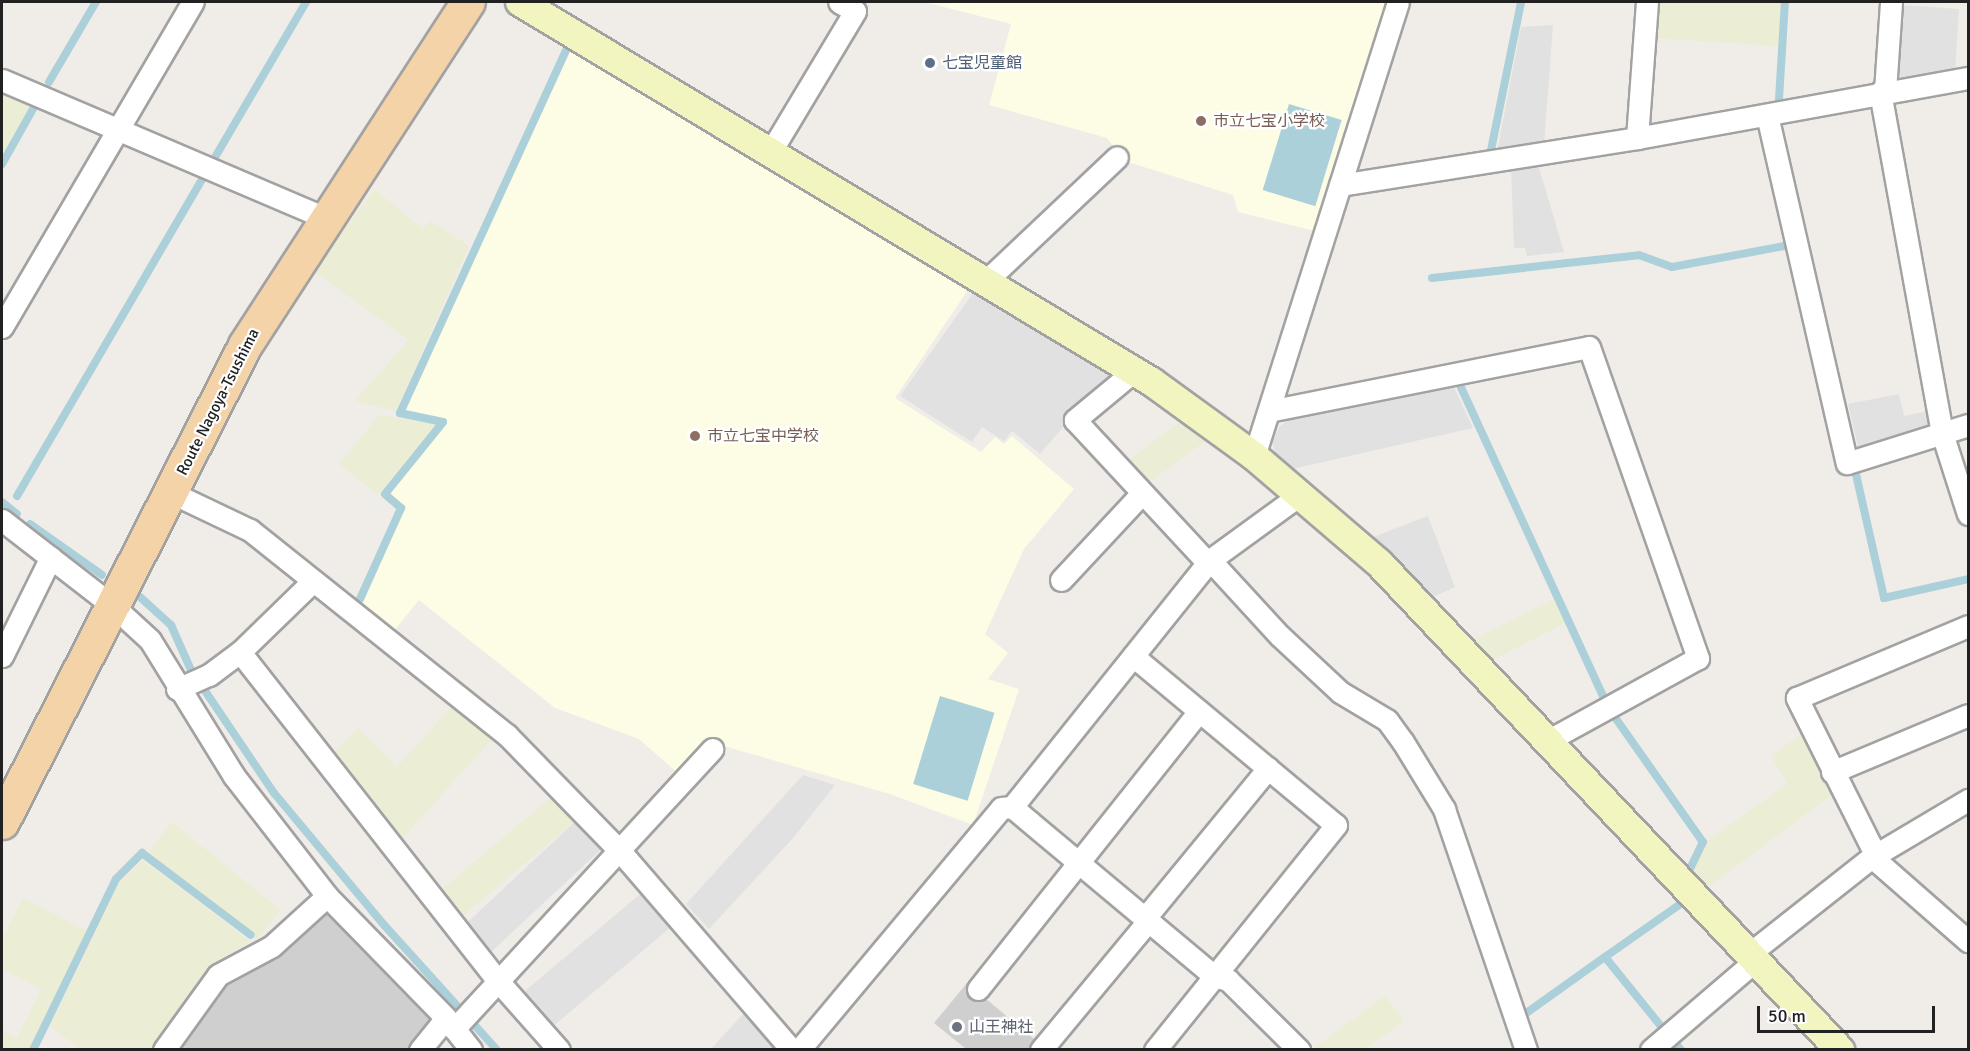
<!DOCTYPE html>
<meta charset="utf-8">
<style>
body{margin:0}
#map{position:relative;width:1970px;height:1051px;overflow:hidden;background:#f0ede8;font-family:Signika,"Noto Sans JP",sans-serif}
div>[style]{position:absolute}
.education>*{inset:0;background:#fdfce5}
.religious>*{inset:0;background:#cfcfcf}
.farmland>*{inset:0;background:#ebedd5;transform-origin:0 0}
.parking>*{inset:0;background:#e1e1e1;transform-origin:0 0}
.water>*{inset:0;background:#acd0da;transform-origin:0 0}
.stream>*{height:8px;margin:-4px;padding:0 4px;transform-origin:4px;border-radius:4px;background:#acd0da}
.roads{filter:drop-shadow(2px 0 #a2a2a2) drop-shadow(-2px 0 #a2a2a2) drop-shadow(0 2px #a2a2a2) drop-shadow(0 -2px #a2a2a2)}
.street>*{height:21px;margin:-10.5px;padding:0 10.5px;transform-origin:10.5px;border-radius:10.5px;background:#fff}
.secondary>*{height:28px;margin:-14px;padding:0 14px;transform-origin:14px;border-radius:14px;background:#f3f5c1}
.primary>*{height:33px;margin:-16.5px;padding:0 16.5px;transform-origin:16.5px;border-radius:16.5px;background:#f5d3a9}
.dots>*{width:16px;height:16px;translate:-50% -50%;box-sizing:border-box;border:3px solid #fff;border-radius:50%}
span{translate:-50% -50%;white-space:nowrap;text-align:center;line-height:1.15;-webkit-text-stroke:4.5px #fff;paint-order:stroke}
.service-label{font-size:16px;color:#4e5e75}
.left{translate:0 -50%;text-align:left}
.education-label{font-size:16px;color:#785e54}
.street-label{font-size:16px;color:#212121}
.worship-label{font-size:16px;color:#5b616d}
.frame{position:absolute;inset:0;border:3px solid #212121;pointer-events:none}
.scale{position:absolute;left:1757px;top:1006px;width:178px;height:27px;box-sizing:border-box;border:3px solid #212121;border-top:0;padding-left:8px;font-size:18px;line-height:21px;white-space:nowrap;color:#212121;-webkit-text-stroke:4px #fff;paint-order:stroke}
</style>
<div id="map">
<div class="education">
<i style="clip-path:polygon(924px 2px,1391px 2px,1319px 232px,1238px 212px,1233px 195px,1125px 161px,1107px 138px,989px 105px,1011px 24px)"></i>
<i style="clip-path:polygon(569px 48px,970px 287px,895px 398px,981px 452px,995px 437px,1004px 444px,1012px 436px,1074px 489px,1024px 549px,985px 634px,1008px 653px,988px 679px,1019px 689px,973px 825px,890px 794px,703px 740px,679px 774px,639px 739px,555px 708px,419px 600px,393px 632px,358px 605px,403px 508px,386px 494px,446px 421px,403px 410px)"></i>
</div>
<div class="religious">
<i style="clip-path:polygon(320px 907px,434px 1024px,414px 1049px,171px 1050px,223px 980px,258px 968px)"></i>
<i style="clip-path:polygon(967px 983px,1040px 1044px,1036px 1049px,966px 1049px,934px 1023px)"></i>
</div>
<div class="farmland">
<i style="clip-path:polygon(1653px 2px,1781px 2px,1778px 46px,1651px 38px)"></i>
<i style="clip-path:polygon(2px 89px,33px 102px,2px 155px)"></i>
<i style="clip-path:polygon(375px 189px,422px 229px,431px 221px,469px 246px,396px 411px,355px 401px,409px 340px,312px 270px)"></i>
<i style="clip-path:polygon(379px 415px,439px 424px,378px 495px,339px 464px)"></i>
<i style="clip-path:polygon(1182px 420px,1208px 439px,1142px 488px,1121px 466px)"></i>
<i style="left:1553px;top:599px;width:27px;height:96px;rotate:63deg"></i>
<i style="clip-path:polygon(455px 703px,495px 736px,398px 843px,330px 756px,358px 728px,397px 767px)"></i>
<i style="clip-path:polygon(1806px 731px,1837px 791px,1704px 890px,1690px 875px,1706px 842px,1787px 784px,1771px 756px)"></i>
<i style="left:555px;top:794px;width:34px;height:155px;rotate:50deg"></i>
<i style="left:172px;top:822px;width:140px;height:38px;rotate:39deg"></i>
<i style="clip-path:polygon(143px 860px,251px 942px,221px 958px,151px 1049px,80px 1049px,50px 1026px,119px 883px)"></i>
<i style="clip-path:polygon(23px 898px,87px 931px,29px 1049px,2px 1049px,2px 1030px,17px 1038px,41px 989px,2px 969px,2px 940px)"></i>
<i style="clip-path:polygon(1385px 996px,1404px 1021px,1365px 1049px,1312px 1049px)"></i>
</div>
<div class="parking">
<i style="clip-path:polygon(1901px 5px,1959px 9px,1955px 71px,1903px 82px,1896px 77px)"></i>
<i style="clip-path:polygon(1553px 25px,1544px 144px,1497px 152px,1521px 27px)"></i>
<i style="clip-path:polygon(1537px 161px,1564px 252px,1527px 256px,1525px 248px,1514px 248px,1511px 167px)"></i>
<i style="clip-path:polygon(975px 290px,1121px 375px,1070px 419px,1040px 454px,1012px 431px,1004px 441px,982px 427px,972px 442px,900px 396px)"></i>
<i style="clip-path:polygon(1452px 383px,1473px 428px,1292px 469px,1277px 456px,1272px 443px,1280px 426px,1290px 419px)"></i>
<i style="clip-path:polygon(1899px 394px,1904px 416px,1933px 410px,1928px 429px,1859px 451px,1848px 404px)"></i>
<i style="clip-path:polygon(1428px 516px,1455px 587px,1429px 599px,1368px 539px)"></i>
<i style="clip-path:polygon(803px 775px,835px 785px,794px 837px,709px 929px,686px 904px)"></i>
<i style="left:577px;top:820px;width:38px;height:156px;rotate:47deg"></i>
<i style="left:644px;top:891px;width:45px;height:164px;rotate:50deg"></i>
<i style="clip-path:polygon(746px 1011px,777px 1049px,710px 1050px)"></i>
</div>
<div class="water">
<i style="left:1289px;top:104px;width:55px;height:90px;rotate:17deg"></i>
<i style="left:940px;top:696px;width:57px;height:92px;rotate:17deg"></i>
</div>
<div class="stream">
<i style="left:49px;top:82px;width:93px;rotate:-59.6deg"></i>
<i style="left:1779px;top:99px;width:97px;rotate:-86.5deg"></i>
<i style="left:1491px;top:150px;width:151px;rotate:-78.5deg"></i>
<i style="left:214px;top:159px;width:182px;rotate:-59.6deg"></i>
<i style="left:2px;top:164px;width:63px;rotate:-60.6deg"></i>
<i style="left:1432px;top:278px;width:208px;rotate:-6.3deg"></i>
<i style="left:1639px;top:255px;width:35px;rotate:20deg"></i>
<i style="left:1672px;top:267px;width:114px;rotate:-10.6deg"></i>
<i style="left:1459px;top:383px;width:347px;rotate:65.3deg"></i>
<i style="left:1855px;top:470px;width:131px;rotate:77.2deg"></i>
<i style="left:1884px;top:598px;width:86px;rotate:-12.7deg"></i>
<i style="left:17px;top:496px;width:371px;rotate:-59.7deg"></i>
<i style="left:2px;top:502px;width:19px;rotate:39deg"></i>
<i style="left:30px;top:524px;width:88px;rotate:35.3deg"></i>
<i style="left:140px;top:597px;width:42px;rotate:42.1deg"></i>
<i style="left:171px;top:625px;width:49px;rotate:66deg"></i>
<i style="left:191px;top:670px;width:148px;rotate:56deg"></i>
<i style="left:274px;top:793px;width:173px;rotate:50.2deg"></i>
<i style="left:385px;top:926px;width:167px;rotate:47.9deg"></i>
<i style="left:360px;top:599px;width:100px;rotate:-65.7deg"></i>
<i style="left:401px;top:508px;width:21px;rotate:-139deg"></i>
<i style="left:385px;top:494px;width:92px;rotate:-51.1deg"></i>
<i style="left:443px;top:422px;width:44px;rotate:-168.2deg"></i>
<i style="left:400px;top:413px;width:399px;rotate:-65.4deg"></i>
<i style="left:1614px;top:716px;width:154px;rotate:54.8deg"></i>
<i style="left:1703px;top:842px;width:32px;rotate:116deg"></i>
<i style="left:1525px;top:1014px;width:98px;rotate:-35.5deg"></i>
<i style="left:1660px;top:1025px;width:87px;rotate:-129deg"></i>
<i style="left:1605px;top:957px;width:90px;rotate:-35.1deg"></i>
<i style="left:1676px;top:1044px;width:8px;rotate:50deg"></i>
<i style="left:33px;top:1050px;width:190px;rotate:-64.1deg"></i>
<i style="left:116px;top:879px;width:37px;rotate:-45deg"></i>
<i style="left:142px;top:853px;width:136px;rotate:37deg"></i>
</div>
<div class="roads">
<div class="street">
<i style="left:2px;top:80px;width:352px;rotate:23.1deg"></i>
<i style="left:1885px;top:91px;width:89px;rotate:-86.1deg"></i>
<i style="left:1880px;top:92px;width:347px;rotate:79.7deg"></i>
<i style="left:1942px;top:433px;width:85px;rotate:72.2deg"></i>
<i style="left:1767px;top:115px;width:357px;rotate:77.1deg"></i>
<i style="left:1847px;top:463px;width:127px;rotate:-17.4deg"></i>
<i style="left:1637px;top:138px;width:136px;rotate:-85.8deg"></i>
<i style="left:771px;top:151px;width:163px;rotate:-59deg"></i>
<i style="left:855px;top:11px;width:18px;rotate:-151deg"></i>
<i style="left:1340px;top:185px;width:301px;rotate:-9deg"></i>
<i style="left:1637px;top:138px;width:336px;rotate:-10.3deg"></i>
<i style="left:986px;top:281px;width:180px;rotate:-43.4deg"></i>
<i style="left:2px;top:327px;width:377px;rotate:-59.6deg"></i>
<i style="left:1134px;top:371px;width:77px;rotate:140.3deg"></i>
<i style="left:1075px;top:420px;width:195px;rotate:47.1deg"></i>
<i style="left:1269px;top:411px;width:326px;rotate:-11.3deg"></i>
<i style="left:1589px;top:347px;width:330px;rotate:70.7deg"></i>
<i style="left:1698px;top:658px;width:172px;rotate:151.2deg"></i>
<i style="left:1254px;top:456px;width:476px;rotate:-72.4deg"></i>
<i style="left:172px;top:493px;width:86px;rotate:25.4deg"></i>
<i style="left:250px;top:530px;width:329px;rotate:38.6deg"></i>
<i style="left:507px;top:735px;width:162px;rotate:45.8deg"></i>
<i style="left:620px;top:851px;width:263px;rotate:49.2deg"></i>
<i style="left:2px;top:520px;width:140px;rotate:37.8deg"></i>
<i style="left:113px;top:606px;width:50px;rotate:42.6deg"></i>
<i style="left:150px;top:640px;width:160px;rotate:58.3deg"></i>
<i style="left:234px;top:776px;width:152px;rotate:52.2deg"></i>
<i style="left:327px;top:896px;width:170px;rotate:45.7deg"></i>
<i style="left:446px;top:1018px;width:41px;rotate:52deg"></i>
<i style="left:1210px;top:560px;width:103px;rotate:47.4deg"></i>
<i style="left:1280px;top:636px;width:82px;rotate:43deg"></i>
<i style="left:1340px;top:692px;width:55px;rotate:30.8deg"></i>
<i style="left:1387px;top:720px;width:27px;rotate:54deg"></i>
<i style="left:1403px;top:742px;width:79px;rotate:58.5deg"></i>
<i style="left:1444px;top:809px;width:255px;rotate:71.2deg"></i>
<i style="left:1061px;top:580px;width:119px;rotate:-47deg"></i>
<i style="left:240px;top:652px;width:418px;rotate:51.9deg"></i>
<i style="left:498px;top:981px;width:92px;rotate:48.5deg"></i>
<i style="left:2px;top:656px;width:110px;rotate:-63.7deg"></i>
<i style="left:1133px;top:656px;width:264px;rotate:39.8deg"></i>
<i style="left:1336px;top:825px;width:289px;rotate:128.8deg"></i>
<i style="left:177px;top:689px;width:35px;rotate:-24deg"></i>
<i style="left:209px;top:675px;width:39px;rotate:-37deg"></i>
<i style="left:240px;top:652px;width:102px;rotate:-44.2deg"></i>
<i style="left:1832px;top:772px;width:147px;rotate:-22.7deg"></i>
<i style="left:1012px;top:807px;width:263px;rotate:39.9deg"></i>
<i style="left:1214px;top:976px;width:15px;rotate:16deg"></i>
<i style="left:1228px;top:980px;width:100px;rotate:44.6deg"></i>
<i style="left:1876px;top:856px;width:177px;rotate:-116.6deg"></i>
<i style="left:1797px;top:698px;width:186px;rotate:-22.8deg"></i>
<i style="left:1872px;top:857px;width:128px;rotate:41.2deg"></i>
<i style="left:1145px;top:918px;width:194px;rotate:-50.6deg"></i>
<i style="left:1749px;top:954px;width:157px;rotate:-38.3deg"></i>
<i style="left:1872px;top:857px;width:112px;rotate:-30.7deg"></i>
<i style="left:978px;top:989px;width:355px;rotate:-51.5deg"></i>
<i style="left:454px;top:1029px;width:381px;rotate:-47.3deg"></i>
<i style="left:164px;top:1050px;width:92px;rotate:-54.2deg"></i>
<i style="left:218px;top:975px;width:61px;rotate:-28.2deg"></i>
<i style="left:272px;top:946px;width:74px;rotate:-42.3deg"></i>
<i style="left:420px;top:1050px;width:41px;rotate:-50.9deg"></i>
<i style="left:799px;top:1050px;width:315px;rotate:-50.1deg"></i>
<i style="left:1001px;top:808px;width:11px;rotate:-5deg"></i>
<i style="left:1012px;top:807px;width:317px;rotate:-51.3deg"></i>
<i style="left:1210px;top:560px;width:112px;rotate:-36deg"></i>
<i style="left:1041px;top:1050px;width:168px;rotate:-50.3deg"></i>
<i style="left:1651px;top:1050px;width:137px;rotate:-40.6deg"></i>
</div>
<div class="secondary">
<i style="left:520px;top:2px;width:737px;rotate:31.02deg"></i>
<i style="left:1152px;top:382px;width:126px;rotate:36deg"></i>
<i style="left:1254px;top:456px;width:165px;rotate:40.6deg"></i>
<i style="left:1379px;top:563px;width:671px;rotate:46.57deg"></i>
</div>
<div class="primary">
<i style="left:2px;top:822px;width:535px;rotate:-63deg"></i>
<i style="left:245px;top:345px;width:409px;rotate:-57deg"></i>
</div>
</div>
<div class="dots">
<i style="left:930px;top:63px;background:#5c6f8a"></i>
<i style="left:1201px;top:121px;background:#8d6e63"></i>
<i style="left:695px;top:436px;background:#8d6e63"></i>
<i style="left:957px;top:1027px;background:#6b7280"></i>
</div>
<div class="service-label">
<span class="left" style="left:942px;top:63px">七宝児童館</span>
</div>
<div class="education-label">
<span class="left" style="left:1213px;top:121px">市立七宝小学校</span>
<span class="left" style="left:707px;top:436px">市立七宝中学校</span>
</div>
<div class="street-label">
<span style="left:218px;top:402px;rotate:-63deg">Route Nagoya-Tsushima</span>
</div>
<div class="worship-label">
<span class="left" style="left:969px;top:1027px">山王神社</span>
</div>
<div class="frame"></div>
<div class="scale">50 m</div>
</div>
